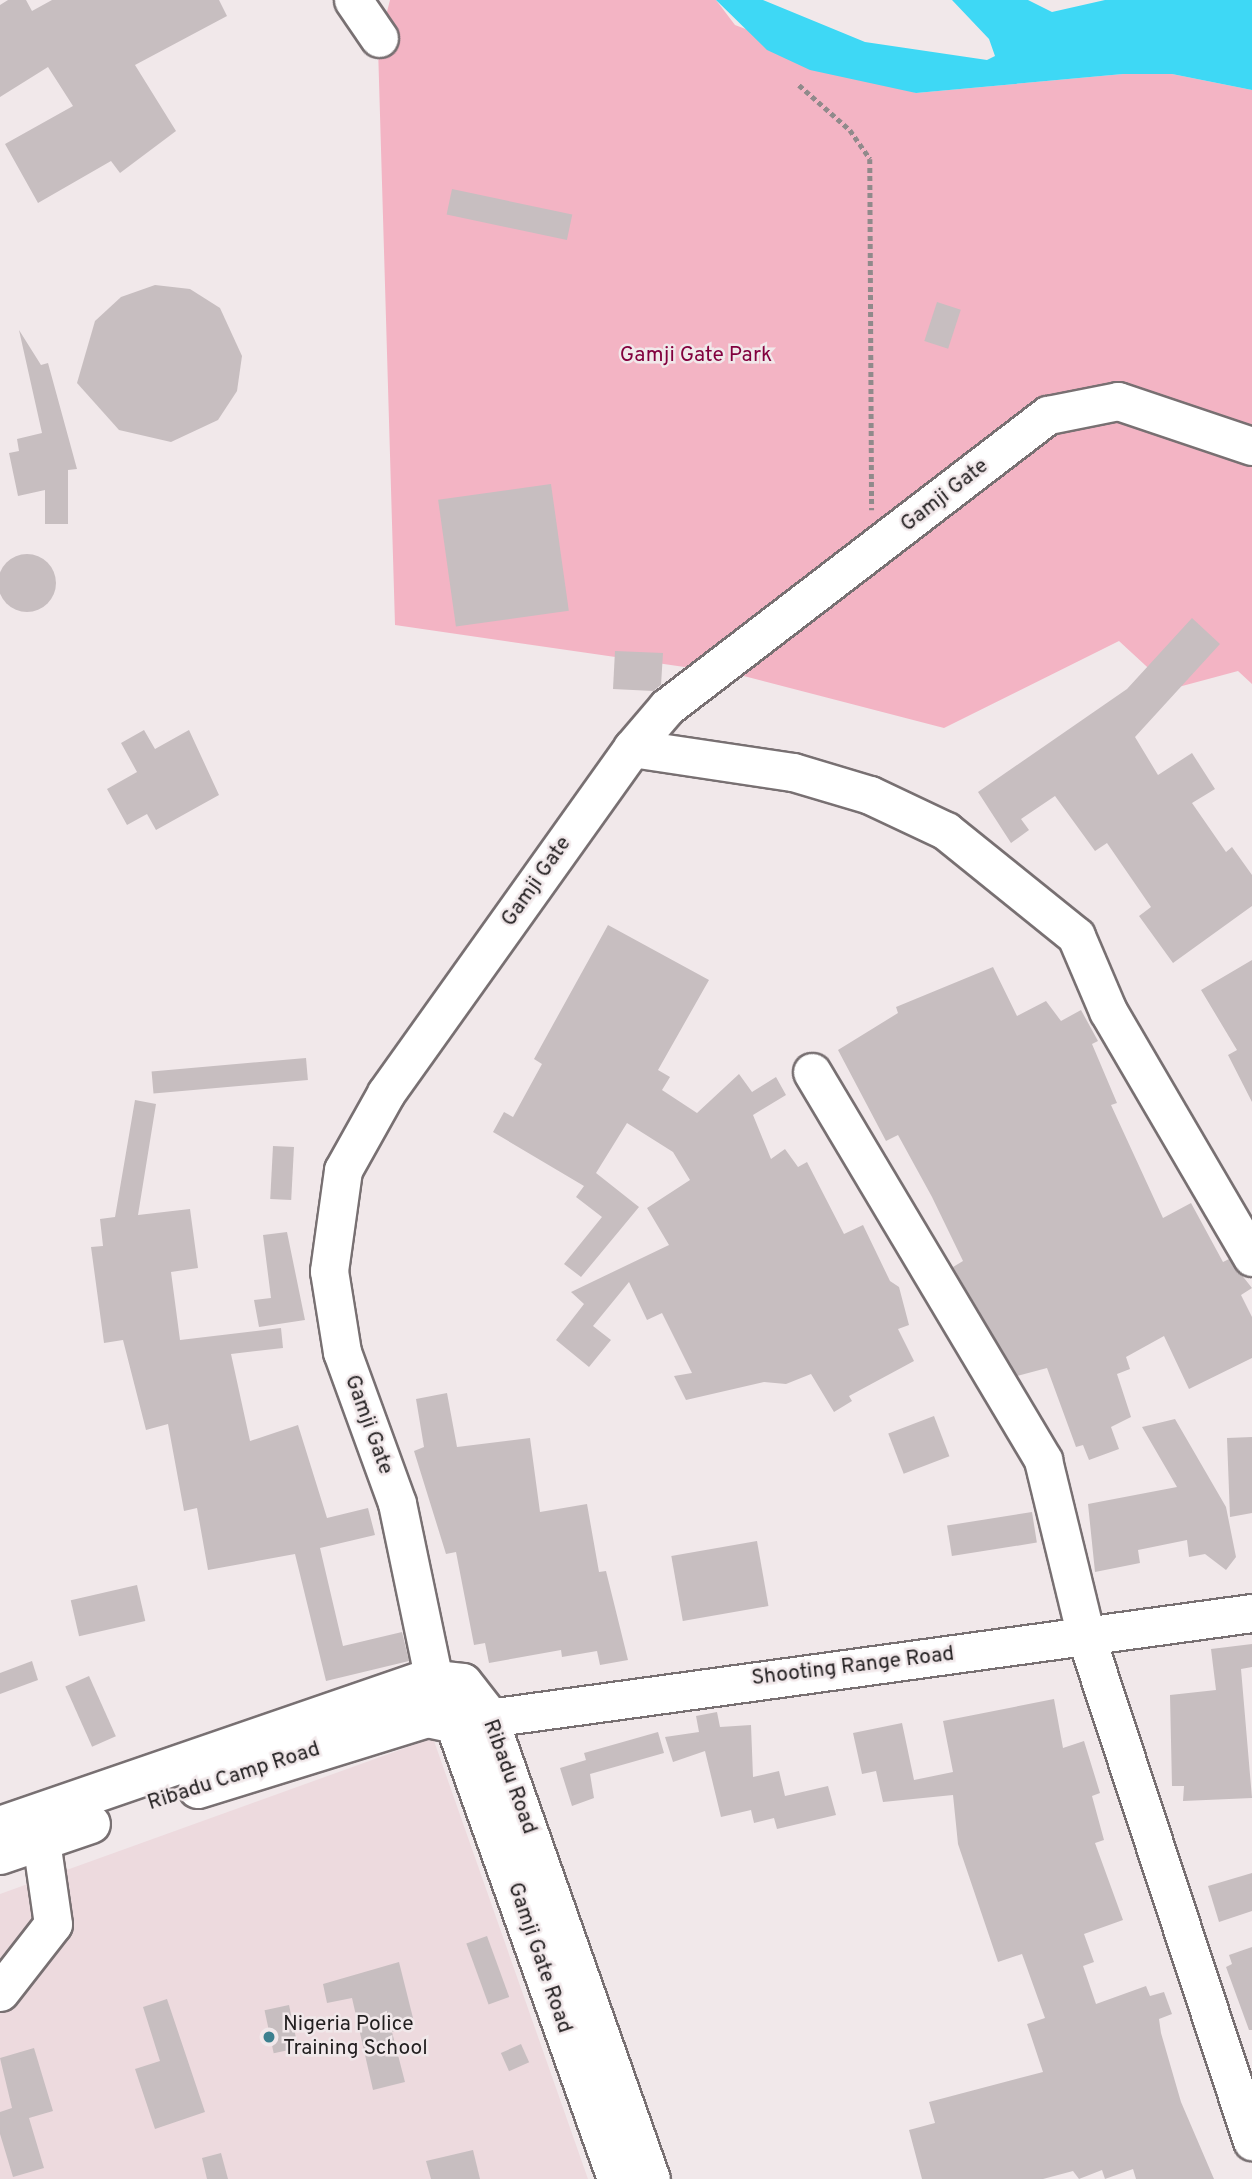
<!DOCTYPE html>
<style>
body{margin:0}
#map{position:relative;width:1252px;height:2179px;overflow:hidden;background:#f1e8ea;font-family:Overpass,sans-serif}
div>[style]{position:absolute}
.built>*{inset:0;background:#eddade}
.green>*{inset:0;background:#f3b4c4}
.water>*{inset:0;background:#3ed8f5}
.building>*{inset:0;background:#c7bec0;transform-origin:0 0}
.round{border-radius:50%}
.path>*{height:4.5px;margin-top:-2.25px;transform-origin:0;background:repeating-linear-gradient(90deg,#908a8b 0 5px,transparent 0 8.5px)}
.roads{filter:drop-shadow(2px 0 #787072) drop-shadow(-2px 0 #787072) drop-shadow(0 2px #787072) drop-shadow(0 -2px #787072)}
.minor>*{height:37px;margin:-18.5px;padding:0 18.5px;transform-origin:18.5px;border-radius:18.5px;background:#fff}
.major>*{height:38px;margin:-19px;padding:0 19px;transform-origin:19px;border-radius:19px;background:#fff}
.dots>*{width:19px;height:19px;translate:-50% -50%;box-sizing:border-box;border:4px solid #f1e8ea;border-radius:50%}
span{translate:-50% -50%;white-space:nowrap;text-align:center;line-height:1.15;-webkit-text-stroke:5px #f1e8ea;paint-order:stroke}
.park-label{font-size:21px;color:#82003e}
.street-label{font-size:21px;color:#221f20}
.poi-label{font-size:21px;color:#221f20}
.left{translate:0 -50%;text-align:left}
</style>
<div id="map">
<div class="built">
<i style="clip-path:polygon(433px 1738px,588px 2179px,0 2179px,0 1894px)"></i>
</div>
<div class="green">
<i style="clip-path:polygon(390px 0,716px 0,735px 25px,916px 93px,1123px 74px,1172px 74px,1252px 90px,1252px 684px,1238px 671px,1171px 689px,1119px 641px,944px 728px,740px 675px,395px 625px,378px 47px)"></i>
</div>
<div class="water">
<i style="clip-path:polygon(716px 0,763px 0,865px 42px,987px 60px,995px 56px,989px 39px,952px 0,1028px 0,1052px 12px,1105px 0,1252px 0,1252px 90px,1172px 74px,1123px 74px,916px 93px,810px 70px,767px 50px)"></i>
</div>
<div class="building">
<i style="clip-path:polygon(8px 0,26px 0,32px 11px,52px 0,219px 0,227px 16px,135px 65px,176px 131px,120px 173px,111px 161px,38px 203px,5px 144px,73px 106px,48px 67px,0 97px,0 5px)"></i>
<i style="left:452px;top:189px;width:123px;height:26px;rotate:12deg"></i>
<i style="clip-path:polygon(155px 285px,190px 289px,220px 308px,242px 356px,237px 391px,218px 420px,171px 442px,119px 430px,77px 383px,95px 321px,121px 297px)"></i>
<i style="left:937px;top:302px;width:25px;height:41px;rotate:18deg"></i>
<i style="clip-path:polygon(19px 330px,41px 365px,48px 363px,77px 469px,68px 470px,68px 524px,45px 524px,45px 490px,18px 496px,9px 453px,19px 451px,17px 439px,42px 433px)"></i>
<i style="left:551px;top:484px;width:128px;height:114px;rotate:82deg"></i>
<i class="round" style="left:-2px;top:554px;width:58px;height:58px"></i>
<i style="clip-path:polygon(1192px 618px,1220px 644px,1135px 737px,1158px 775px,1192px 753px,1215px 789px,1192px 803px,1226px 852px,1232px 847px,1252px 875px,1252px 906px,1173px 963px,1139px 916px,1151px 907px,1107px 843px,1095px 851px,1055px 796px,1021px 819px,1029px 830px,1011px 843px,978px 792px,1127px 689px)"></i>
<i style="clip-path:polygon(615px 651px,663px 653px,661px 685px,653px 691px,613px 689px)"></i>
<i style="clip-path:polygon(144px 730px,155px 749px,189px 730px,219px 795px,156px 830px,147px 814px,127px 825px,107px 789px,137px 772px,121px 743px)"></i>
<i style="clip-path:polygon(608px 925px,709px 980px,658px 1070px,670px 1077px,662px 1090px,697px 1113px,739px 1074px,752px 1092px,776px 1077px,786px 1095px,753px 1115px,771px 1159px,785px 1149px,798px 1167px,807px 1162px,844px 1234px,863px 1225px,890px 1281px,899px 1287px,909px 1325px,898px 1329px,914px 1361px,849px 1396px,852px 1401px,834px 1412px,811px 1374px,786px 1384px,764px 1382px,686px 1400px,674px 1376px,692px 1373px,662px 1313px,647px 1320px,629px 1282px,593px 1326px,611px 1340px,589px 1367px,556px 1340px,584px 1304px,571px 1292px,669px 1245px,647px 1208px,690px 1180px,673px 1152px,627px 1123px,596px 1173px,639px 1207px,581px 1277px,564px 1264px,602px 1217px,576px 1197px,584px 1186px,493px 1132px,504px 1112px,513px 1117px,542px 1064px,534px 1059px)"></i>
<i style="clip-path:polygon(1252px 960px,1252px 1102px,1228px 1055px,1237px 1050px,1201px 990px)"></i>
<i style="clip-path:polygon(993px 967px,1017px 1016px,1046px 1001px,1061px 1021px,1081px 1010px,1098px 1041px,1092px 1044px,1117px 1103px,1111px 1105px,1163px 1218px,1191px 1203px,1223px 1262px,1229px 1259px,1252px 1288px,1241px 1295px,1252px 1317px,1252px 1358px,1189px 1389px,1164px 1336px,1126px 1357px,1130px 1369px,1117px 1374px,1131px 1417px,1111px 1427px,1119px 1449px,1089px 1460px,1083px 1445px,1076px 1447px,1047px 1368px,1017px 1376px,953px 1267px,963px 1261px,932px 1197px,898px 1135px,886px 1141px,838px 1050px,898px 1013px,896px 1007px)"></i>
<i style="left:306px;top:1058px;width:22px;height:155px;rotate:85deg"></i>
<i style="clip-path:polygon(135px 1100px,156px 1104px,138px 1215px,190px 1209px,198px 1268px,171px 1272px,180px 1340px,281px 1328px,283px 1348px,231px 1354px,250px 1441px,298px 1425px,327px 1518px,368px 1508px,375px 1535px,320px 1548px,343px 1646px,402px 1632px,409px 1661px,326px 1681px,295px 1554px,208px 1570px,197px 1508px,184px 1511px,168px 1424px,146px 1430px,123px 1340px,104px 1343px,91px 1247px,103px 1246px,100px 1219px,115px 1217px)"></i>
<i style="left:273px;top:1146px;width:21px;height:53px;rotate:3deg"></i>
<i style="clip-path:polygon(287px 1232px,305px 1320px,259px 1327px,254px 1300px,271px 1298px,263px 1235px)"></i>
<i style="clip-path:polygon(447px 1393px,457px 1447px,530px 1438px,540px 1512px,587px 1504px,599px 1572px,606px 1571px,628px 1660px,600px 1665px,597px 1651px,562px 1657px,561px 1650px,489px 1663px,485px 1643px,474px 1645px,456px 1552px,446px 1554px,414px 1451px,424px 1447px,416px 1399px)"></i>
<i style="left:934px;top:1416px;width:43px;height:49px;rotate:69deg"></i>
<i style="clip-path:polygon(1175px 1419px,1226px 1507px,1236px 1557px,1226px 1570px,1205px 1554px,1189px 1557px,1187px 1540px,1138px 1550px,1140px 1563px,1095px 1572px,1088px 1504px,1177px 1487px,1142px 1427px)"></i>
<i style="clip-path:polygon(1252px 1437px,1252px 1513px,1230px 1517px,1227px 1438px)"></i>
<i style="left:1032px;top:1512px;width:31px;height:86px;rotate:81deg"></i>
<i style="left:757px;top:1541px;width:66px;height:87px;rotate:80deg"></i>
<i style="left:137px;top:1585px;width:37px;height:68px;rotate:77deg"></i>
<i style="clip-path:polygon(1252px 1644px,1252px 1667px,1241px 1669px,1252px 1798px,1183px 1801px,1184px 1786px,1172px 1786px,1170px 1695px,1216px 1690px,1211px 1649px)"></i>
<i style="clip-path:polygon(32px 1661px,38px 1680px,0 1694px,0 1673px)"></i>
<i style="left:89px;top:1676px;width:66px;height:26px;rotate:66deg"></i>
<i style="clip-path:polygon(1054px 1699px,1063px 1748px,1084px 1741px,1100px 1793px,1092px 1796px,1104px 1840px,1095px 1843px,1123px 1920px,1084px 1934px,1094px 1962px,1083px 1966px,1096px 2004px,1146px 1986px,1150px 1996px,1164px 1992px,1172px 2014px,1159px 2019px,1161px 2033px,1181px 2102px,1214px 2179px,1136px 2179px,1133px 2169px,1105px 2179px,1102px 2170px,1079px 2179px,1073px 2171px,1043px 2179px,922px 2179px,909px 2130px,935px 2123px,929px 2102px,1043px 2072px,1027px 2024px,1045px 2018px,1022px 1954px,998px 1962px,958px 1844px,953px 1795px,883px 1802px,876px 1771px,862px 1774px,853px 1733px,902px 1723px,914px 1780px,953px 1772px,943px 1721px)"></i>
<i style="clip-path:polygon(717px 1712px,720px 1727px,751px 1725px,753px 1777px,779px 1771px,785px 1796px,828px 1786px,836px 1815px,777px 1829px,774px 1818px,754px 1823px,751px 1810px,721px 1817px,705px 1751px,673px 1762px,665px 1737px,699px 1732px,696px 1716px)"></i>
<i style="clip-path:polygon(658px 1732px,664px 1753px,590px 1774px,594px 1798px,572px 1806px,560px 1768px,586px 1760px,584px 1753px)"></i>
<i style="clip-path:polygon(1252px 1873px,1252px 1911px,1219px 1922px,1208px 1886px)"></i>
<i style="left:487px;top:1936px;width:65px;height:22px;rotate:70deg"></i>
<i style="clip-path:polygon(1252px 1947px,1252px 2030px,1249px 2030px,1226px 1967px,1232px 1964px,1229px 1955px)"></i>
<i style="clip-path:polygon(399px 1962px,415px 2026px,392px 2032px,405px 2082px,373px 2090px,352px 1998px,327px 2003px,323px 1984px)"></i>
<i style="clip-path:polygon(167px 1999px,205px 2112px,155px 2129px,135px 2069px,160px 2061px,143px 2007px)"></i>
<i style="left:289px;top:2005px;width:44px;height:25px;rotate:78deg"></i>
<i style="left:521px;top:2044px;width:20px;height:22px;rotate:66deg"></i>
<i style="clip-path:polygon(34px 2048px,53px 2111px,29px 2118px,44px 2168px,13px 2177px,0 2134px,0 2112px,12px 2108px,0 2058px)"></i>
<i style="clip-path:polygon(473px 2150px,480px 2179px,431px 2179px,426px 2161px)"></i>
<i style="clip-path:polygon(221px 2153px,228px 2179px,207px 2179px,202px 2158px)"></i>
</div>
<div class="path">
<i style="left:799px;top:85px;width:68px;rotate:41.4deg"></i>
<i style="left:850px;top:130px;width:35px;rotate:55deg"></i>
<i style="left:870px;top:159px;width:351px;rotate:89.7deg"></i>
</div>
<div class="roads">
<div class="minor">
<i style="left:353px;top:0;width:46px;rotate:55.6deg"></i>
<i style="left:632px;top:748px;width:163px;rotate:8.5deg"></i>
<i style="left:793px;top:772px;width:80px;rotate:16.6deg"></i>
<i style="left:870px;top:795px;width:84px;rotate:25.3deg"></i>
<i style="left:946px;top:831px;width:167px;rotate:38.9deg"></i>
<i style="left:1076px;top:936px;width:82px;rotate:66.9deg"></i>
<i style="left:1108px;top:1011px;width:285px;rotate:59.7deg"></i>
<i style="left:812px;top:1072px;width:452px;rotate:59.2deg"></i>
<i style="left:1043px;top:1460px;width:182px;rotate:76.3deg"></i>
<i style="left:1086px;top:1637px;width:531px;rotate:71.77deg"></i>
<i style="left:440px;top:1709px;width:210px;rotate:-101.8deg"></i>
<i style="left:397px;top:1503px;width:161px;rotate:-110deg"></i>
<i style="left:342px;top:1352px;width:82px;rotate:-99.1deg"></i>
<i style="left:329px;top:1271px;width:102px;rotate:-82.1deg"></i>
<i style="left:343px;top:1170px;width:88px;rotate:-60.8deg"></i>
<i style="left:386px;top:1093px;width:424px;rotate:-54.5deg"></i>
<i style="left:632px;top:748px;width:54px;rotate:-49.5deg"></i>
<i style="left:667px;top:707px;width:480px;rotate:-37.5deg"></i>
<i style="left:1048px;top:415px;width:71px;rotate:-11.3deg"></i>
<i style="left:1118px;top:401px;width:141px;rotate:18.6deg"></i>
<i style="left:460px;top:1722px;width:799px;rotate:-7.84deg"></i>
<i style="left:0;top:1992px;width:86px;rotate:-52.1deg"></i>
<i style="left:53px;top:1924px;width:84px;rotate:-98.2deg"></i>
</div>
<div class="major">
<i style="left:198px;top:1789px;width:240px;rotate:-17.2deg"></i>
<i style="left:427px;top:1718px;width:29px;rotate:12deg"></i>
<i style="left:455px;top:1724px;width:483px;rotate:70.4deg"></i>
<i style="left:0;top:1826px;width:451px;rotate:-19deg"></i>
<i style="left:426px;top:1679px;width:37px;rotate:6deg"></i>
<i style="left:463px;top:1683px;width:39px;rotate:52deg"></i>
<i style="left:487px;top:1714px;width:493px;rotate:70.6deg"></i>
<i style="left:0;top:1855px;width:96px;rotate:-18.8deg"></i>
</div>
</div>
<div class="dots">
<i style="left:269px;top:2037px;background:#3c808f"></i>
</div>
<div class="park-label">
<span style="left:696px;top:356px">Gamji Gate Park</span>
</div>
<div class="street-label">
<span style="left:945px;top:496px;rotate:-38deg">Gamji Gate</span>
<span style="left:537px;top:882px;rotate:-55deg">Gamji Gate</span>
<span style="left:368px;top:1425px;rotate:70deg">Gamji Gate</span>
<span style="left:853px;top:1667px;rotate:-7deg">Shooting Range Road</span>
<span style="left:234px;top:1777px;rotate:-18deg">Ribadu Camp Road</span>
<span style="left:509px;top:1777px;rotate:70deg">Ribadu Road</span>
<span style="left:539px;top:1958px;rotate:71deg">Gamji Gate Road</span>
</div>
<div class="poi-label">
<span class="left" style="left:283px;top:2037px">Nigeria Police<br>Training School</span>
</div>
</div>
